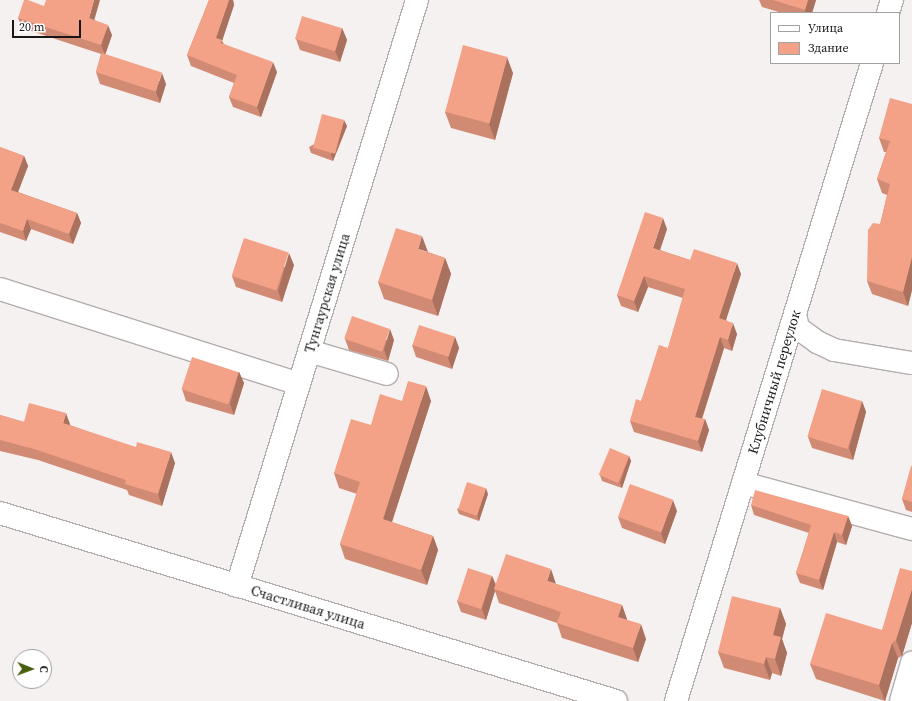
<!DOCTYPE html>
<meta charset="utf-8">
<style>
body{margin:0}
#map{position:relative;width:912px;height:701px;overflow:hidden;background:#f6f1f1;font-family:"Source Serif 4",serif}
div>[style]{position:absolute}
.roads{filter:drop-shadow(1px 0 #b3adad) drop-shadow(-1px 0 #b3adad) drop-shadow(0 1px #b3adad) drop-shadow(0 -1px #b3adad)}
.minor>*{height:22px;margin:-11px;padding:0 11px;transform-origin:11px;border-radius:11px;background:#fff}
.wall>*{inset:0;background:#d18b74}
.shaded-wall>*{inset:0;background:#aa715e}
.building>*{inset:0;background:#f3a287;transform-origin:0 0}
span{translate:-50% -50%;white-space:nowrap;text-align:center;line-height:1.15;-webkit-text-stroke:3px #fff;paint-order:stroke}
.street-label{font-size:14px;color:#181616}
.legend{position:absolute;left:770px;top:12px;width:130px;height:52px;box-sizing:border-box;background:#fff;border:1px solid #a3a2a2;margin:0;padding:5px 7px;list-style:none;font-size:12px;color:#181616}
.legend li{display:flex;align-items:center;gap:8px;height:20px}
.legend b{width:20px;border:1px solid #a3a2a2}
.north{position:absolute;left:12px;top:649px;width:40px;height:40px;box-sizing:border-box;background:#fff;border:1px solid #a3a2a2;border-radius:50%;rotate:91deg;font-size:11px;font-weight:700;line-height:16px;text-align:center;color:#181616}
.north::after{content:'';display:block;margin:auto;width:14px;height:18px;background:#485f0c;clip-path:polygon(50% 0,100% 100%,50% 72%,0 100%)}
.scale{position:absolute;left:12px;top:20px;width:69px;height:18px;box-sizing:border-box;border:2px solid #181616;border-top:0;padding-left:5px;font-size:12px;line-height:14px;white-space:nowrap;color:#181616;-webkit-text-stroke:3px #fff;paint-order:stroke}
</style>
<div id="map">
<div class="roads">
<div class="minor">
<i style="left:888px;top:13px;width:14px;rotate:-73deg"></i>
<i style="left:0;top:289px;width:314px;rotate:17.6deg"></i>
<i style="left:795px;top:314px;width:14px;rotate:78deg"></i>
<i style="left:798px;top:328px;width:24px;rotate:36deg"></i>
<i style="left:817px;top:342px;width:19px;rotate:25deg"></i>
<i style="left:834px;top:350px;width:79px;rotate:9.5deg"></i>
<i style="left:309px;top:351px;width:81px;rotate:16.4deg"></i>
<i style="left:743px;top:483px;width:175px;rotate:15.2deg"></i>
<i style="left:0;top:513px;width:644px;rotate:16.97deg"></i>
<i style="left:237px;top:586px;width:613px;rotate:-72.92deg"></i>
<i style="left:676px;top:701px;width:667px;rotate:-72.92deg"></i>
<i style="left:901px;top:701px;width:40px;rotate:-74deg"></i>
</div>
</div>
<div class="wall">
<i style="clip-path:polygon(209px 0,233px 0,234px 5px,222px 41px,224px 44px,277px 72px,261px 117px,233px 107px,229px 97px,234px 83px,191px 66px,187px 55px)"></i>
<i style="clip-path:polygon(759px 0,816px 0,812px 13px,782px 13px,762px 7px)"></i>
<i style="clip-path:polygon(44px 6px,95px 20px,112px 35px,105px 55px,166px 84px,160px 103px,100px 84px,96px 72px,101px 54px,22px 28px,18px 18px)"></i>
<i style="clip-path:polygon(342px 28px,347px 40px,340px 62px,300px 50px,296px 39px)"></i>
<i style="clip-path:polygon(513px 73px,495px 140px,451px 128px,445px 112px)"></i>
<i style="clip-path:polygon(912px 104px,912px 290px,908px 306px,872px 294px,867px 281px,887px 195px,882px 193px,877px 179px,886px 152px,884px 152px,879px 138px)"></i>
<i style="clip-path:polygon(347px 126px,333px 161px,311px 153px,309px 147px)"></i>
<i style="clip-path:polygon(0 147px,24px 156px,28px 166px,18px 192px,77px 213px,81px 223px,73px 244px,31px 229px,26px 241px,0 232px)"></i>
<i style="clip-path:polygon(667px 229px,660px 250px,690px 260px,741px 274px,726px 320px,737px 334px,732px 351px,724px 348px,702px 419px,705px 419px,709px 430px,702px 452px,634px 432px,630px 421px,641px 401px,668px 348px,683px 298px,648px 287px,638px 312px,621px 306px,617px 295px)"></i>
<i style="clip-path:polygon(428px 252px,445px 258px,451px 274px,438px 316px,384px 299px,378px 282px)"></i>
<i style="clip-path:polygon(294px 265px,282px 302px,236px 287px,232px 276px)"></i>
<i style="clip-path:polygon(455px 337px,459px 348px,452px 369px,416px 357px,412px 345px)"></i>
<i style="clip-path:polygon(345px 339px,394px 340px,388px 361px,349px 350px)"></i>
<i style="clip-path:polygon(239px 372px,244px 383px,234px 415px,186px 401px,182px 389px)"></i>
<i style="clip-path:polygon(402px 401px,431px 401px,392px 522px,433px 536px,438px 550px,427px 585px,345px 559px,340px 544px,357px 494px,339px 488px,334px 473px,371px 425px)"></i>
<i style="clip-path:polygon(862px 401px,866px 412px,853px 460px,812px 448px,808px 437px)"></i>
<i style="clip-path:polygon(0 415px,24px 422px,70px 424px,70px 425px,175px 463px,162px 506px,129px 495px,127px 490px,38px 460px,0 451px)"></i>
<i style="clip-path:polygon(629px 456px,631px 461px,622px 488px,602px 481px,600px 475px)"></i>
<i style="clip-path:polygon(912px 466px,912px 512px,906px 510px,902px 499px)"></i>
<i style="clip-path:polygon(488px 494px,479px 521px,459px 514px,457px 509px)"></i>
<i style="clip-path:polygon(751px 505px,848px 516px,852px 526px,846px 545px,837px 542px,823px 590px,800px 583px,796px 573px,809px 533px,754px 515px)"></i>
<i style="clip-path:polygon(677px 511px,665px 544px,622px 528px,618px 517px)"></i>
<i style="clip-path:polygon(912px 571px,912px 623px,902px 656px,898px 658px,885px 701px,816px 679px,810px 664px,882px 630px)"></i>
<i style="clip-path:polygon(492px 576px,496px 584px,556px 584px,622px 605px,627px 620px,646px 639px,638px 662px,562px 638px,557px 623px,499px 603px,495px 591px,486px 620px,461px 612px,457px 601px)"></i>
<i style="clip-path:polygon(780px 608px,786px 624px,782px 639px,787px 653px,781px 676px,772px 673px,770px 680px,724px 668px,718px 652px)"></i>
</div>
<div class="shaded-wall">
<i style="clip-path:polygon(94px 0,100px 0,92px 28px,89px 18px)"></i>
<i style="clip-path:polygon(229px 0,233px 0,234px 5px,222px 41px,226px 51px,216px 38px)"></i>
<i style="clip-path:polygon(808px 0,816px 0,812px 13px,806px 13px,805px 10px)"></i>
<i style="clip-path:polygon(108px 25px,112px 35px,105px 55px,101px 45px)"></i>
<i style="clip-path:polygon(342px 28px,347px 40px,340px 62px,335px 51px)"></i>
<i style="clip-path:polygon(507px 57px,513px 73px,495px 140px,489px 124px)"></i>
<i style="clip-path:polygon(273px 62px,277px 72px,261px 117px,257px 107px)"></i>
<i style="clip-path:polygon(162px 73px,166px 84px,160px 103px,156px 92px)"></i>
<i style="clip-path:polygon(344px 120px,347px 126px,333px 161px,331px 155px)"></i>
<i style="clip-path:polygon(24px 156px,28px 166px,15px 200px,11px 190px)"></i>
<i style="clip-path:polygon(77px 213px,81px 223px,73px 244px,69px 234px)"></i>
<i style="clip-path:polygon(663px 218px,667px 229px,657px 259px,653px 248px)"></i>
<i style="clip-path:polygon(27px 219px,31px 229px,26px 241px,23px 231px)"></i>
<i style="clip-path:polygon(422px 236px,428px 252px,418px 249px)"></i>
<i style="clip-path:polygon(289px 253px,294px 265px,282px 302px,278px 291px)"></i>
<i style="clip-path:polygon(912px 257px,912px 290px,908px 306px,903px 292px)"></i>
<i style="clip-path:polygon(445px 258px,451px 274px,438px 316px,432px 300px)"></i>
<i style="clip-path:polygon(737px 263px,741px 274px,723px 329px,719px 318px)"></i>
<i style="clip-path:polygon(644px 276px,648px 287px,638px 312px,634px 301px)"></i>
<i style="clip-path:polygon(733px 323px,737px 334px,732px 351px,728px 340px)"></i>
<i style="clip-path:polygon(390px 329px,394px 340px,388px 361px,384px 350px)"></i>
<i style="clip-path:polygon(455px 337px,459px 348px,452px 369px,448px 358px)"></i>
<i style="clip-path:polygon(720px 337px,724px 348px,699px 428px,695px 417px)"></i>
<i style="clip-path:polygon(239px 372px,244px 383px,234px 415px,230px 404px)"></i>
<i style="clip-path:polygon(426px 386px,431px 401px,388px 534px,383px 519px)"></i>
<i style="clip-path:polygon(862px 401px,866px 412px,853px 460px,849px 448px)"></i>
<i style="clip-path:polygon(66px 413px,70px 424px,67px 434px,63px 423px)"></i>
<i style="clip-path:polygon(705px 419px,709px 430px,702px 452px,698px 441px)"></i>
<i style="clip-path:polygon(171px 452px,175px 463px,162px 506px,158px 494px)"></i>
<i style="clip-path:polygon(629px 456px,631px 461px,622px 488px,620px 483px)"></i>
<i style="clip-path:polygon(486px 488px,488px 494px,479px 521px,477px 515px)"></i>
<i style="clip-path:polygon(673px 500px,677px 511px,665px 544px,661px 533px)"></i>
<i style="clip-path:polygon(848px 516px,852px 526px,846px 545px,842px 535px)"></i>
<i style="clip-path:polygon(834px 532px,837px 542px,823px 590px,819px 580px)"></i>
<i style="clip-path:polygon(433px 536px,438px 550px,427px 585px,421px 570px)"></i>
<i style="clip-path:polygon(551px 569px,556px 584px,547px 581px)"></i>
<i style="clip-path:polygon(492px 576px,496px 587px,494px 589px,495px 591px,486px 620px,482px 609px)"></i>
<i style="clip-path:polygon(912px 589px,912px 623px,902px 656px,896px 640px)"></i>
<i style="clip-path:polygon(622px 605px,627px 619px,623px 631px,618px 617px)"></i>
<i style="clip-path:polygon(780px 608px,786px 624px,782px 639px,787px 653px,781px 676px,775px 659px,773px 635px)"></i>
<i style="clip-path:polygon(641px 624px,646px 639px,638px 662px,633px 648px)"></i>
<i style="clip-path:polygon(892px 643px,898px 658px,885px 701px,879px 685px)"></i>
<i style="clip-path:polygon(766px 657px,772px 673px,770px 680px,764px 664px)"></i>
</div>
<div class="building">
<i style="clip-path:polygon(24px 0,28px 0,44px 6px,46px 0,94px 0,89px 18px,108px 25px,101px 45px,18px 18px)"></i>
<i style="clip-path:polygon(209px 0,229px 0,216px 38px,222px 40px,221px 43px,273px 62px,257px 107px,229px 97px,237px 75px,187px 55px)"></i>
<i style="clip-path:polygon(773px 0,808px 0,805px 10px)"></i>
<i style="left:302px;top:16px;width:42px;height:24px;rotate:17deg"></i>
<i style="left:463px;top:45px;width:46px;height:69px;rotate:15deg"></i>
<i style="left:102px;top:53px;width:63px;height:20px;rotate:18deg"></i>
<i style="clip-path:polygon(890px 98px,912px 104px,912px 257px,903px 292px,867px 281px,868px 230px,873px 223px,880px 224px,890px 184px,877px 179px,890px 141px,879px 138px)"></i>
<i style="left:322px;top:114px;width:23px;height:35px;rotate:15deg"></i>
<i style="clip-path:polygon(0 147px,24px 156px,11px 190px,77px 213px,69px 234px,27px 219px,23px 231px,0 223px)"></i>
<i style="clip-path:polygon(645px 212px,663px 218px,653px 248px,690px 260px,694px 249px,737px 263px,719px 318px,733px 323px,728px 340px,720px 337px,695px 417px,705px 419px,698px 441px,630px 421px,636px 399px,641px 401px,659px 345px,668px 348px,685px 289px,644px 276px,634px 301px,617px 295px)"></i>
<i style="clip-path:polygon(396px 228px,422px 236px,418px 249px,445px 258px,432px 300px,378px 282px)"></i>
<i style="left:244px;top:238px;width:47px;height:40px;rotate:18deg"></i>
<i style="left:352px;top:316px;width:40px;height:24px;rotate:19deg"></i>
<i style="left:419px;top:325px;width:38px;height:21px;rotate:18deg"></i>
<i style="left:192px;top:357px;width:49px;height:34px;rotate:18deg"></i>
<i style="clip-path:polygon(408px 381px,426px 386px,383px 519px,433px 536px,421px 570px,340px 544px,360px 482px,334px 473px,351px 419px,371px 425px,380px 394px,402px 401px)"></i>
<i style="left:822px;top:389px;width:42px;height:50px;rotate:17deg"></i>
<i style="clip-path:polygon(29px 403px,66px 413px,63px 423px,136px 447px,137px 442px,171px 452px,158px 494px,125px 484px,126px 480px,34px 449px,0 440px,0 415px,24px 422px)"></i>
<i style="left:610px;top:448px;width:21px;height:29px;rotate:23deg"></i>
<i style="clip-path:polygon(911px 466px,912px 466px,912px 502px,902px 499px)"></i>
<i style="left:467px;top:482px;width:20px;height:29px;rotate:18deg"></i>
<i style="left:630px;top:484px;width:46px;height:35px;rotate:20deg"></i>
<i style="clip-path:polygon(755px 490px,848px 516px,842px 535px,834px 532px,819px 580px,796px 573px,811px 525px,751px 505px)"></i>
<i style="clip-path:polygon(506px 554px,551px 569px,547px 581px,622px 605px,618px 617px,641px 624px,633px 648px,557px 623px,561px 612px,494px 589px)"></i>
<i style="left:468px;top:568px;width:25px;height:35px;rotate:18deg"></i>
<i style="clip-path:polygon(900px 568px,912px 571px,912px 589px,896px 640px,892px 643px,879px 685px,810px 664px,826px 613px,882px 630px)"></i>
<i style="clip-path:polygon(732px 596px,780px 608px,773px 635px,781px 637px,775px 659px,766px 657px,764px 664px,718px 652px)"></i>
</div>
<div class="street-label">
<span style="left:327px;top:293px;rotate:-73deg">Тунгаурская улица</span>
<span style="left:774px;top:382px;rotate:-73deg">Клубничный переулок</span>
<span style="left:308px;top:607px;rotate:17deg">Счастливая улица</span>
</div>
<ul class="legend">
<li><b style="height:5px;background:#fff"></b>Улица</li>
<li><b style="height:11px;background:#f3a287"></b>Здание</li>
</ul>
<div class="north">С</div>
<div class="scale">20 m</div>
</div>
